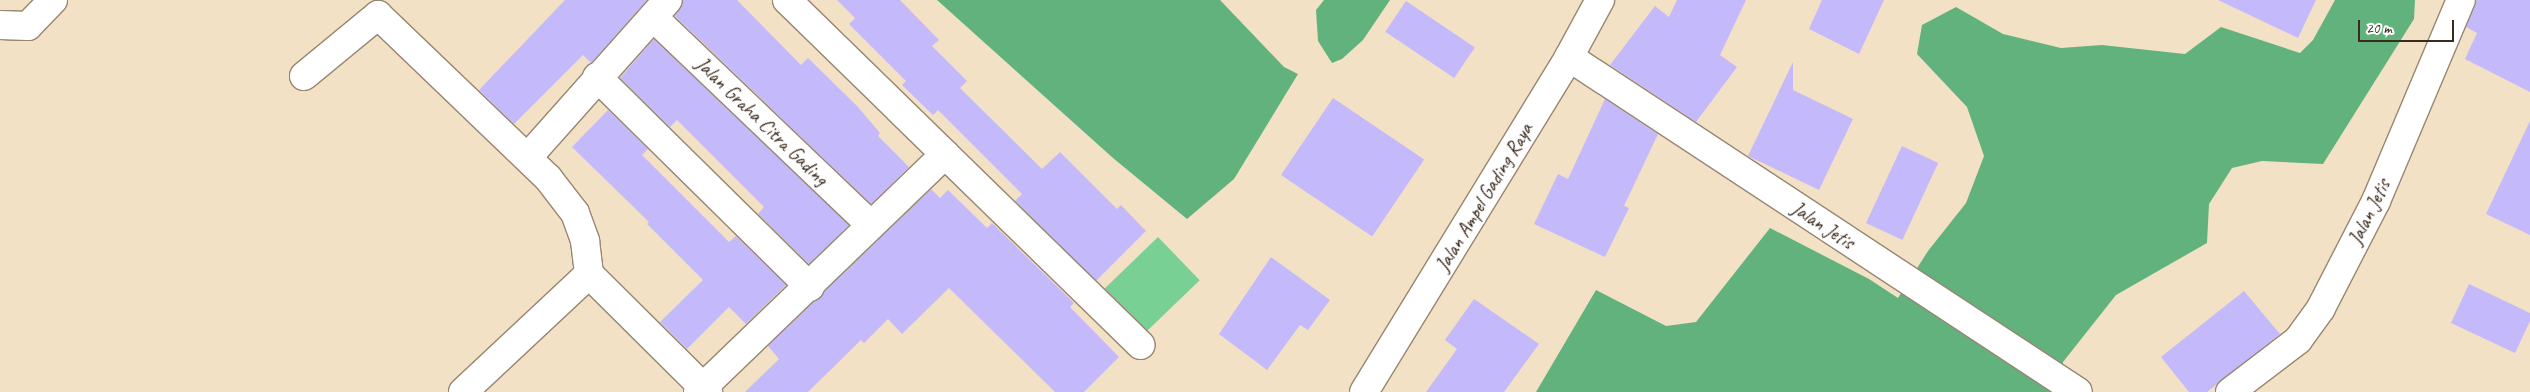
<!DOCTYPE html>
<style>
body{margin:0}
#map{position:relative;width:2530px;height:392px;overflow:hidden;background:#f3e1c5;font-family:Caveat,sans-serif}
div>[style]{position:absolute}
.green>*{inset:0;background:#79d095;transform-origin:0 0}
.forest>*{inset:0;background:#62b27e}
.building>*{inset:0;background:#c4b9fa;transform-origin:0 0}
.roads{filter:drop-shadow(1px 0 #978672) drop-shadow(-1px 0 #978672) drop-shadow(0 1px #978672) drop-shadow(0 -1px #978672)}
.street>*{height:28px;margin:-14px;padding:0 14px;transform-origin:14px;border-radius:14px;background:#fff}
.secondary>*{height:28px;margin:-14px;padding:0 14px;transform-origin:14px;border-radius:14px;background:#fff}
span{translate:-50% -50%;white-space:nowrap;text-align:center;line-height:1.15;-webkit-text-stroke:4px #fff;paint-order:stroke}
.street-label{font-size:20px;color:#3b2a1e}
.scale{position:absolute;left:2358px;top:20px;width:96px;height:22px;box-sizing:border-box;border:2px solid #3b2a1e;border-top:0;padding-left:6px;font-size:15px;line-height:18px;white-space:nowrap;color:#3b2a1e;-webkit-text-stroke:4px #fff;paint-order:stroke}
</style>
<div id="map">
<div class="green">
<i style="left:1158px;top:237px;width:60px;height:74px;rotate:46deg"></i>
</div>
<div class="forest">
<i style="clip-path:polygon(937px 0,1220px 0,1284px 67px,1298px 74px,1234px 179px,1187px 219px,1113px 158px)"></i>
<i style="clip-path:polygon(1324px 0,1390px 0,1363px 40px,1342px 59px,1332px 63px,1318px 41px,1316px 10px)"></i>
<i style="clip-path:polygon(2335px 0,2415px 0,2414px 19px,2323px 164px,2262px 161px,2232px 168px,2209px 204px,2207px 243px,2116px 295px,2063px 362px,2058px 392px,1536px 392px,1596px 290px,1666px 326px,1696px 322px,1770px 228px,1869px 279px,1898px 298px,1928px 251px,1966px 203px,1984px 156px,1967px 107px,1917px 54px,1922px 25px,1956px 7px,2003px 34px,2061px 48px,2102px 45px,2185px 54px,2221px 27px,2300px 53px,2313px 40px)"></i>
</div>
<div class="building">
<i style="clip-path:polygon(565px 0,647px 0,591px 63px,583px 55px,514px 124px,479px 90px)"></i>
<i style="clip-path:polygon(683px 0,737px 0,801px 65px,808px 58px,857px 106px,880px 133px,878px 136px,909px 167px,871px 204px,675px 16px)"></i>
<i style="clip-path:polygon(837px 0,900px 0,939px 40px,932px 46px,967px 81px,960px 88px,1042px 169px,1060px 152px,1117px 209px,1121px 205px,1146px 231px,1096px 281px,1015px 201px,1022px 194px,938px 110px,933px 115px,902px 85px,906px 81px,849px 24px,855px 18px)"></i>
<i style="clip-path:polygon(1677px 0,1746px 0,1720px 55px,1737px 67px,1696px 122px,1610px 65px,1655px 6px,1669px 17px)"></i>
<i style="clip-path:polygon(1822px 0,1884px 0,1859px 54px,1809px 29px)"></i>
<i style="clip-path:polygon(2218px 0,2316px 0,2298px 38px)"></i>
<i style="clip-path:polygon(2477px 0,2530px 0,2530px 92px,2465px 59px,2477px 33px,2466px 27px)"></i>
<i style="left:1406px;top:1px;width:83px;height:37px;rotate:34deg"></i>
<i style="clip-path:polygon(654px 39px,849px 225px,809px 264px,758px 214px,764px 207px,677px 120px,670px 127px,620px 78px)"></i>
<i style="clip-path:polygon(1793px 62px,1793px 90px,1853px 119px,1819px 190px,1748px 156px)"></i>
<i style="left:1333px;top:98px;width:110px;height:93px;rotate:34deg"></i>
<i style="clip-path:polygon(1605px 99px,1658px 134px,1624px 206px,1629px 208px,1605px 257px,1534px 224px,1558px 174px,1568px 179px)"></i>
<i style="clip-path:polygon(608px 110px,648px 149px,642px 155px,729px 242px,736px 236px,786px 285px,746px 324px,729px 307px,687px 349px,660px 322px,703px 280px,647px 224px,649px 222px,572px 147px)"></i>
<i style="clip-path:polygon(2530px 121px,2530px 235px,2486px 214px)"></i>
<i style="left:1902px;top:146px;width:40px;height:85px;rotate:25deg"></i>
<i style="clip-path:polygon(931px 189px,940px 198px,948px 190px,987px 228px,992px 223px,1074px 303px,1070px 307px,1119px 357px,1084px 392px,1055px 392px,949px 288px,902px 334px,888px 319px,864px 343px,861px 340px,808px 392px,745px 392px,779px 359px,768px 346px)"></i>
<i style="clip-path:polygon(1271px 257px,1330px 300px,1308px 330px,1300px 325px,1267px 370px,1219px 334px)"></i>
<i style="clip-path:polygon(2469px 284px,2530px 313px,2530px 321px,2515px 353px,2451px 323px)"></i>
<i style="clip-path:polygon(2244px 291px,2280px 334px,2207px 392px,2189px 392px,2161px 357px)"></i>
<i style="clip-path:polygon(1474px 299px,1539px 344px,1504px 392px,1426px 392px,1457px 349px,1445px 340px)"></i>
</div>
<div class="roads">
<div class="street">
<i style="left:787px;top:0;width:494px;rotate:44.3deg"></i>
<i style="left:653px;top:17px;width:301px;rotate:43.7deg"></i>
<i style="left:0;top:25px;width:28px;rotate:2deg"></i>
<i style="left:28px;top:26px;width:36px;rotate:-46deg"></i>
<i style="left:1569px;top:57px;width:609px;rotate:33.35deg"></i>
<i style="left:304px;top:76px;width:96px;rotate:-39.5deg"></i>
<i style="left:378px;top:15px;width:236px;rotate:43.8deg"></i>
<i style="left:548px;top:178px;width:44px;rotate:52.4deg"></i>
<i style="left:575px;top:213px;width:30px;rotate:70deg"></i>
<i style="left:585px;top:241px;width:33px;rotate:83deg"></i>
<i style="left:597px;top:77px;width:299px;rotate:44.6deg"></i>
<i style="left:536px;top:148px;width:198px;rotate:-48.3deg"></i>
<i style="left:589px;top:274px;width:168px;rotate:44.8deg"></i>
<i style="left:463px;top:392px;width:173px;rotate:-43.1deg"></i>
<i style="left:698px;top:392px;width:343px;rotate:-43.9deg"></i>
<i style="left:2230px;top:392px;width:86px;rotate:-37.4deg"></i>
<i style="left:2298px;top:340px;width:39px;rotate:-54deg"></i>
<i style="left:2321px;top:308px;width:120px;rotate:-62.8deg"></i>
<i style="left:2376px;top:201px;width:218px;rotate:-67.1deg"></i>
</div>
<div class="secondary">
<i style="left:1364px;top:392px;width:393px;rotate:-58.5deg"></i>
<i style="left:1569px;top:57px;width:65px;rotate:-61.5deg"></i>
</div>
</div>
<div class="street-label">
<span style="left:762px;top:121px;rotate:44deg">Jalan Graha Citra Gading</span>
<span style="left:1484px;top:197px;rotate:-59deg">Jalan Ampel Gading Raya</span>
<span style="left:2369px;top:212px;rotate:-64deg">Jalan Jetis</span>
<span style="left:1823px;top:225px;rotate:33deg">Jalan Jetis</span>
</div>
<div class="scale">20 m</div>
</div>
